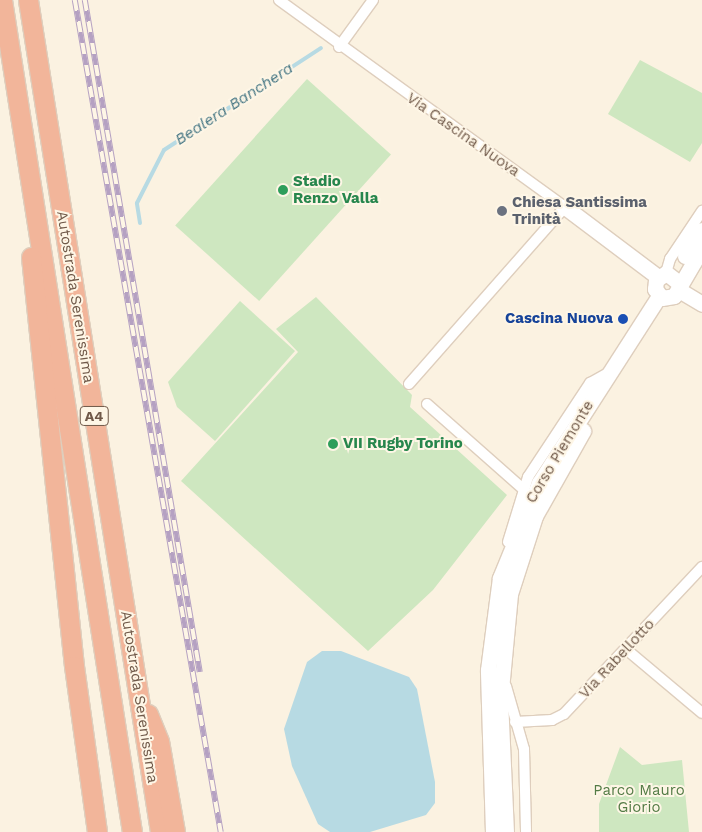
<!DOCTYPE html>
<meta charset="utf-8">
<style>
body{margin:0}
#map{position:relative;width:702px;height:832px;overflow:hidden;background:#fbf2e1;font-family:"Work Sans",sans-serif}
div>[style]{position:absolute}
.green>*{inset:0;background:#cee7c0;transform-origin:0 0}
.water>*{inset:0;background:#b7dae3}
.stream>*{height:4px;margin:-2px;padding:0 2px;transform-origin:2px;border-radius:2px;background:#b7dae3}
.roads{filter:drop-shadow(1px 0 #decebd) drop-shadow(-1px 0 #decebd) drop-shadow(0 1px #decebd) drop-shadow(0 -1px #decebd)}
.street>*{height:10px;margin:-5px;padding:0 5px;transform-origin:5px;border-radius:5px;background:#fff}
.secondary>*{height:15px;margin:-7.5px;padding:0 7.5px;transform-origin:7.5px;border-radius:7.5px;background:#fff}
.highway>*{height:19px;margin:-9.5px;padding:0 9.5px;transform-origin:9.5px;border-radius:9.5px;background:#f2b59a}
.rail>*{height:5.5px;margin-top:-2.75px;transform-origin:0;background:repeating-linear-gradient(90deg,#fef6e6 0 11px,#b5a1c2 0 22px);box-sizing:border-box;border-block:1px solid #b5a1c2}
.dots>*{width:14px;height:14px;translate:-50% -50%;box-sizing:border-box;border:2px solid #fef6e6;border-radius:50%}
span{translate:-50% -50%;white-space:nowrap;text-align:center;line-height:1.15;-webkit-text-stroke:4px #fef6e6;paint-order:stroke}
.shield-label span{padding:1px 4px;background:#fef6e6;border:1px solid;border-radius:4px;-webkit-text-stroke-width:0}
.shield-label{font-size:14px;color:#705949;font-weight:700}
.street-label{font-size:15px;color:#705949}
.leisure-label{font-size:15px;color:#27864d;font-weight:700}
.left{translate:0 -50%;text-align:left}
.worship-label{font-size:15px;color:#5b616d;font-weight:700}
.transit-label{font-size:15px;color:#164399;font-weight:700}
.right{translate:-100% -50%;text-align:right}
.park-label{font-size:15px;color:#537b45}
.water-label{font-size:16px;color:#447583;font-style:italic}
</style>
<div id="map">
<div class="green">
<i style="clip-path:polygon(640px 60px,702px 93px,702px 143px,690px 162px,608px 114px)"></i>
<i style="left:307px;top:79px;width:113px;height:197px;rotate:42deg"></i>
<i style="clip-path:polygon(316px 297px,412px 395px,410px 407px,507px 495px,433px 590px,368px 651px,181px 481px,298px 352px,276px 329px)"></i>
<i style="clip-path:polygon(240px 301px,295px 351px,215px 441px,177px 407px,168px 382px)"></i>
<i style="clip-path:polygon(620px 747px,642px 765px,682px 760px,689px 832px,599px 832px,599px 804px)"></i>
</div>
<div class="water">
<i style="clip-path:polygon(322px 651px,341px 651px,409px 677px,417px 689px,435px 782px,435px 803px,426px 815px,370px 832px,330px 832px,318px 824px,292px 766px,284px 729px,307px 662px)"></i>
</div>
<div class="stream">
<i style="left:140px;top:223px;width:20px;rotate:-99deg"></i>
<i style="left:137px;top:203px;width:59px;rotate:-63deg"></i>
<i style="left:164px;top:150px;width:187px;rotate:-33deg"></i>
</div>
<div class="roads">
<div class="street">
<i style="left:279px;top:0;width:353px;rotate:35.9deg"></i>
<i style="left:565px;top:207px;width:236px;rotate:131.4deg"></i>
<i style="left:339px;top:47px;width:58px;rotate:-54.1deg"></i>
<i style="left:666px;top:273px;width:15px;rotate:-74deg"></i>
<i style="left:670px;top:259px;width:58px;rotate:-56.3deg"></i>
<i style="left:427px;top:404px;width:128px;rotate:41.5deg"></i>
<i style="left:508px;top:542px;width:68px;rotate:-72.9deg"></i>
<i style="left:528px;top:477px;width:113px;rotate:-56.6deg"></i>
<i style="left:590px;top:383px;width:23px;rotate:-29deg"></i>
<i style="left:627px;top:650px;width:98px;rotate:40deg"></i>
<i style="left:506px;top:686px;width:66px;rotate:74.1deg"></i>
<i style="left:524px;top:749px;width:83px;rotate:88.6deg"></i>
<i style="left:515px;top:722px;width:37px;rotate:-3deg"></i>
<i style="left:552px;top:720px;width:13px;rotate:-27deg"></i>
<i style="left:564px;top:714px;width:202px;rotate:-46.8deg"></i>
</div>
<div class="secondary">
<i style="left:565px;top:207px;width:116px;rotate:37deg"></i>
<i style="left:685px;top:256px;width:31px;rotate:-57deg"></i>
<i style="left:679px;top:283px;width:16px;rotate:-142deg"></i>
<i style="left:666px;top:273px;width:12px;rotate:145deg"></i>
<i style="left:656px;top:280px;width:9px;rotate:96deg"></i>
<i style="left:655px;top:289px;width:11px;rotate:52deg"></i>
<i style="left:662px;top:298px;width:12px;rotate:-9deg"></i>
<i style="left:674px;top:296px;width:56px;rotate:-59.7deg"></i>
<i style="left:679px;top:290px;width:27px;rotate:31deg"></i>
<i style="left:493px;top:832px;width:162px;rotate:-91.8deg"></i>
<i style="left:488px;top:670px;width:93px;rotate:-82.6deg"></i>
<i style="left:500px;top:578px;width:103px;rotate:-67.7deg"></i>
<i style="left:539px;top:483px;width:222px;rotate:-57.3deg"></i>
<i style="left:506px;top:832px;width:132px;rotate:-92.6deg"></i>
<i style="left:500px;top:700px;width:106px;rotate:-84.6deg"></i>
<i style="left:510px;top:594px;width:82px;rotate:-72.2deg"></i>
<i style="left:535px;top:516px;width:98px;rotate:-60.5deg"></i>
</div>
<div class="highway">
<i style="left:2px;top:0;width:842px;rotate:81.12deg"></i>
<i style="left:28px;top:0;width:842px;rotate:80.98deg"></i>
<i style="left:31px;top:257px;width:411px;rotate:84deg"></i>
<i style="left:74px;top:666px;width:168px;rotate:82.1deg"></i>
<i style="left:148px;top:714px;width:29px;rotate:68deg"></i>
<i style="left:159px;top:741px;width:92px;rotate:80deg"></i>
</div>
</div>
<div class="rail">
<i style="left:75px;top:0;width:845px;rotate:80.05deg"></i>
<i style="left:85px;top:0;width:682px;rotate:80.29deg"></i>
</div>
<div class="dots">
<i style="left:283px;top:190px;background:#2e9e5b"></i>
<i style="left:502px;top:211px;background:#6b7280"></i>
<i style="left:623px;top:319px;background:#1a4fb4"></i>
<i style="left:333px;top:444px;background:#2e9e5b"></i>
</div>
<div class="shield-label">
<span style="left:94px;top:416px">A4</span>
</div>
<div class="street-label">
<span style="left:463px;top:135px;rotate:35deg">Via Cascina Nuova</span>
<span style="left:75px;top:297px;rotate:81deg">Autostrada Serenissima</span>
<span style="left:560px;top:452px;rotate:-59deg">Corso Piemonte</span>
<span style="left:617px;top:659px;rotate:-47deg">Via Rabellotto</span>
<span style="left:139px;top:697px;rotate:81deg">Autostrada Serenissima</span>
</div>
<div class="leisure-label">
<span class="left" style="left:293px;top:190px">Stadio<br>Renzo Valla</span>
<span class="left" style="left:343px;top:444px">VII Rugby Torino</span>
</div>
<div class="worship-label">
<span class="left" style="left:512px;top:211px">Chiesa Santissima<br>Trinità</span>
</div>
<div class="transit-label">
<span class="right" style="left:613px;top:319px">Cascina Nuova</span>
</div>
<div class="park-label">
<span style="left:639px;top:799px">Parco Mauro<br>Giorio</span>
</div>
<div class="water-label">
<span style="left:234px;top:104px;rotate:-33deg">Bealera Banchera</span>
</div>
</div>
